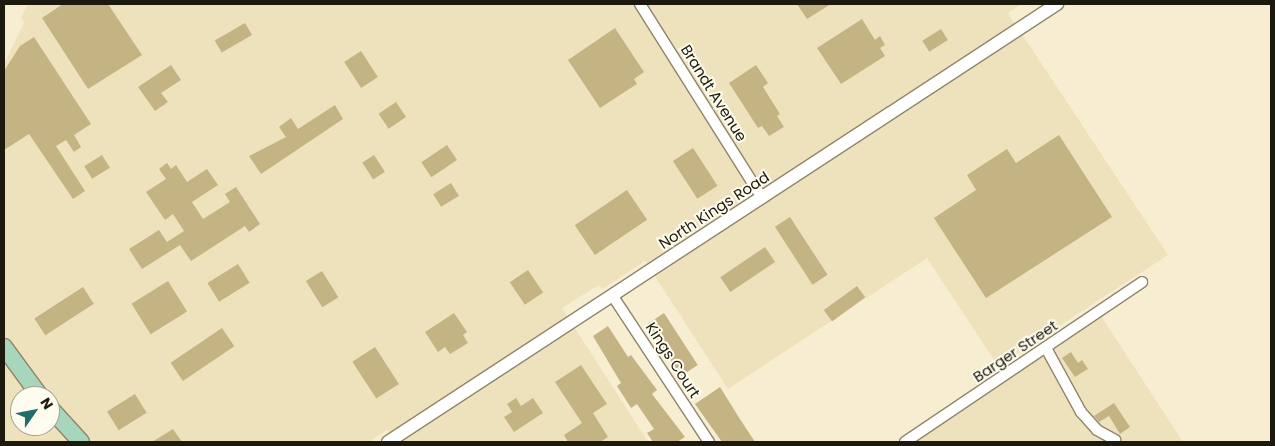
<!DOCTYPE html>
<style>
body{margin:0}
#map{position:relative;width:1275px;height:446px;overflow:hidden;background:#f7edd0;font-family:Poppins,sans-serif}
div>[style]{position:absolute}
.built>*{inset:0;background:#eee2bd}
.building>*{inset:0;background:#c4b483;transform-origin:0 0}
.roads{filter:drop-shadow(1px 0 #8e856b) drop-shadow(-1px 0 #8e856b) drop-shadow(0 1px #8e856b) drop-shadow(0 -1px #8e856b)}
.minor>*{height:10px;margin:-5px;padding:0 5px;transform-origin:5px;border-radius:5px;background:#fff}
.tertiary>*{height:12px;margin:-6px;padding:0 6px;transform-origin:6px;border-radius:6px;background:#fff}
.primary>*{height:16px;margin:-8px;padding:0 8px;transform-origin:8px;border-radius:8px;background:#a7d6bd}
span{translate:-50% -50%;white-space:nowrap;text-align:center;line-height:1.15;-webkit-text-stroke:4px #fefbef;paint-order:stroke}
.street-label{font-size:15px;color:#1c190e}
.frame{position:absolute;inset:0;border:5px solid #1c190e;pointer-events:none}
.north{position:absolute;left:10px;top:386px;width:50px;height:50px;box-sizing:border-box;background:#fefbef;border:1px solid #a4a195;border-radius:50%;rotate:57deg;font-size:14px;font-weight:700;line-height:20px;text-align:center;color:#1c190e}
.north::after{content:'';display:block;margin:auto;width:18px;height:22px;background:#216d6b;clip-path:polygon(50% 0,100% 100%,50% 72%,0 100%)}
</style>
<div id="map">
<div class="built">
<i style="clip-path:polygon(evenodd,30px 4px,1022px 4px,1008px 13px,1168px 255px,998px 366px,927px 258px,728px 389px,645px 261px,602px 289px,599px 285px,562px 308px,648px 442px,399px 442px,387px 430px,368px 442px,4px 442px,4px 64px,24px 23px,21px 18px,26px 7px,30px 4px,20px 396px,50px 396px,50px 426px,20px 426px,20px 396px)"></i>
<i style="clip-path:polygon(1101px 316px,1183px 442px,907px 442px)"></i>
</div>
<div class="building">
<i style="clip-path:polygon(63px 4px,108px 4px,142px 55px,88px 89px,42px 18px)"></i>
<i style="clip-path:polygon(797px 4px,831px 4px,807px 19px)"></i>
<i style="clip-path:polygon(862px 19px,875px 40px,880px 36px,885px 45px,880px 48px,885px 56px,841px 84px,817px 48px)"></i>
<i style="left:245px;top:23px;width:14px;height:35px;rotate:60deg"></i>
<i style="clip-path:polygon(615px 28px,644px 72px,634px 79px,637px 84px,600px 108px,568px 60px)"></i>
<i style="left:941px;top:29px;width:13px;height:22px;rotate:58deg"></i>
<i style="clip-path:polygon(34px 37px,91px 124px,74px 135px,81px 147px,74px 152px,66px 140px,56px 146px,85px 191px,73px 199px,29px 134px,4px 150px,4px 71px,20px 46px)"></i>
<i style="left:361px;top:51px;width:31px;height:20px;rotate:57deg"></i>
<i style="clip-path:polygon(171px 65px,181px 80px,161px 93px,168px 102px,155px 111px,138px 87px)"></i>
<i style="clip-path:polygon(756px 65px,768px 83px,763px 87px,780px 114px,777px 116px,784px 127px,769px 136px,762px 126px,758px 128px,729px 83px)"></i>
<i style="left:396px;top:102px;width:18px;height:21px;rotate:56deg"></i>
<i style="clip-path:polygon(335px 105px,343px 119px,261px 174px,249px 156px,286px 137px,279px 127px,291px 118px,298px 129px)"></i>
<i style="clip-path:polygon(1059px 135px,1112px 217px,986px 298px,934px 218px,976px 190px,967px 175px,1007px 149px,1016px 163px)"></i>
<i style="left:447px;top:145px;width:18px;height:31px;rotate:56deg"></i>
<i style="left:693px;top:148px;width:45px;height:24px;rotate:57deg"></i>
<i style="left:102px;top:155px;width:15px;height:21px;rotate:58deg"></i>
<i style="left:374px;top:155px;width:20px;height:14px;rotate:57deg"></i>
<i style="clip-path:polygon(167px 163px,171px 169px,176px 165px,187px 182px,207px 169px,218px 185px,192px 202px,203px 219px,230px 202px,225px 194px,236px 187px,260px 224px,249px 232px,245px 226px,191px 261px,180px 245px,142px 269px,129px 249px,159px 230px,167px 242px,184px 231px,173px 214px,165px 220px,146px 192px,166px 179px,159px 169px)"></i>
<i style="left:451px;top:183px;width:15px;height:21px;rotate:58deg"></i>
<i style="left:627px;top:190px;width:36px;height:63px;rotate:56deg"></i>
<i style="left:790px;top:217px;width:69px;height:18px;rotate:57deg"></i>
<i style="left:765px;top:247px;width:18px;height:54px;rotate:56deg"></i>
<i style="left:238px;top:264px;width:22px;height:36px;rotate:58deg"></i>
<i style="left:528px;top:270px;width:27px;height:22px;rotate:56deg"></i>
<i style="left:322px;top:271px;width:31px;height:19px;rotate:58deg"></i>
<i style="left:168px;top:281px;width:36px;height:43px;rotate:58deg"></i>
<i style="left:857px;top:286px;width:14px;height:41px;rotate:54deg"></i>
<i style="left:83px;top:287px;width:20px;height:58px;rotate:57deg"></i>
<i style="clip-path:polygon(454px 313px,467px 332px,463px 335px,468px 343px,450px 354px,445px 347px,438px 352px,425px 332px)"></i>
<i style="left:664px;top:313px;width:62px;height:20px;rotate:57deg"></i>
<i style="clip-path:polygon(608px 326px,628px 357px,631px 355px,657px 390px,652px 394px,685px 437px,677px 442px,653px 442px,647px 433px,654px 429px,637px 404px,631px 408px,617px 386px,621px 383px,593px 336px)"></i>
<i style="left:222px;top:328px;width:22px;height:62px;rotate:56deg"></i>
<i style="left:375px;top:347px;width:44px;height:27px;rotate:57deg"></i>
<i style="clip-path:polygon(1071px 352px,1078px 363px,1082px 360px,1088px 369px,1075px 377px,1062px 358px)"></i>
<i style="clip-path:polygon(581px 365px,607px 404px,593px 413px,608px 437px,600px 442px,568px 442px,564px 435px,582px 423px,555px 382px)"></i>
<i style="clip-path:polygon(720px 387px,738px 416px,755px 442px,722px 442px,695px 404px)"></i>
<i style="left:135px;top:394px;width:22px;height:33px;rotate:58deg"></i>
<i style="clip-path:polygon(516px 398px,521px 406px,533px 398px,543px 413px,514px 432px,504px 417px,512px 412px,507px 404px)"></i>
<i style="clip-path:polygon(1114px 403px,1130px 427px,1120px 434px,1109px 416px,1099px 422px,1094px 416px)"></i>
<i style="clip-path:polygon(173px 429px,182px 442px,152px 442px)"></i>
</div>
<div class="roads">
<div class="minor">
<i style="left:640px;top:4px;width:229px;rotate:57.8deg"></i>
<i style="left:612px;top:295px;width:176px;rotate:56.6deg"></i>
<i style="left:1046px;top:348px;width:73px;rotate:61.3deg"></i>
<i style="left:1081px;top:412px;width:24px;rotate:48deg"></i>
<i style="left:1097px;top:430px;width:21px;rotate:29deg"></i>
<i style="left:905px;top:442px;width:286px;rotate:-34deg"></i>
</div>
<div class="tertiary">
<i style="left:388px;top:442px;width:800px;rotate:-33.21deg"></i>
</div>
<div class="primary">
<i style="left:4px;top:347px;width:61px;rotate:53.7deg"></i>
<i style="left:50px;top:408px;width:46px;rotate:47.6deg"></i>
</div>
</div>
<div class="street-label">
<span style="left:714px;top:93px;rotate:58deg">Brandt Avenue</span>
<span style="left:714px;top:210px;rotate:-33deg">North Kings Road</span>
<span style="left:1015px;top:351px;rotate:-34deg">Barger Street</span>
<span style="left:673px;top:360px;rotate:57deg">Kings Court</span>
</div>
<div class="frame"></div>
<div class="north">N</div>
</div>
